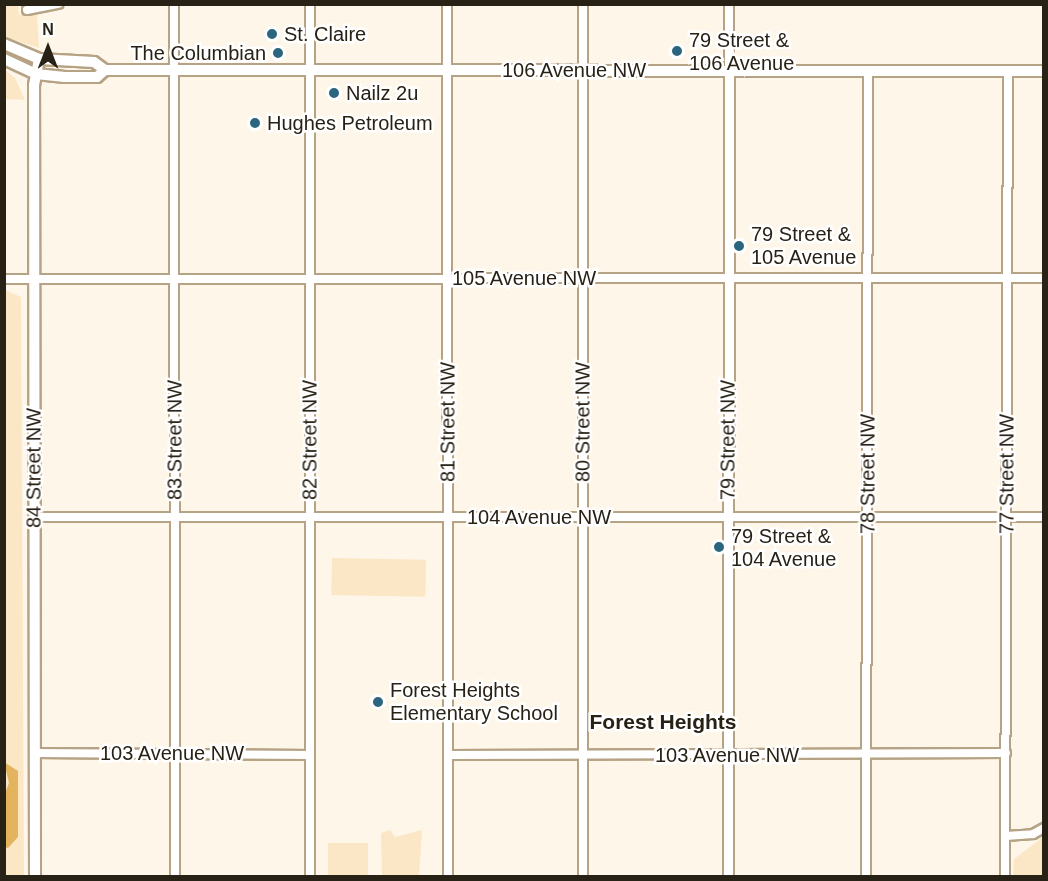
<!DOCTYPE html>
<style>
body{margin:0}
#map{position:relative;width:1048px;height:881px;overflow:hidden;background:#fef6e9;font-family:Helvetica,sans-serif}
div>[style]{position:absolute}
.green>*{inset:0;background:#fbe7c6;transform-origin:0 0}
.forest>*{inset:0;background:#e4b35e}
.roads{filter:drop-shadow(2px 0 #b6a284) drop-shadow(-2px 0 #b6a284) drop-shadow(0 2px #b6a284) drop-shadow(0 -2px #b6a284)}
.minor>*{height:8px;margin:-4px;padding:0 4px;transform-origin:4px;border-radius:4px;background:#fff}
.tertiary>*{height:9px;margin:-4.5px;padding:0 4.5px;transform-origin:4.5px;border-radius:4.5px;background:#fff}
.secondary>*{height:10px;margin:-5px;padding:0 5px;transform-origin:5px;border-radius:5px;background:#fff}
.dots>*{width:16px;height:16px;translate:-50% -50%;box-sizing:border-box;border:3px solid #fff;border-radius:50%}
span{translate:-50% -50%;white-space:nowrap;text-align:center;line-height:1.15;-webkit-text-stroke:5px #fff;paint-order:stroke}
.poi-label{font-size:20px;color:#282115}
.left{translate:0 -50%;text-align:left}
.right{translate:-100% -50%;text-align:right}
.street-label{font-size:20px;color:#282115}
.neighbourhood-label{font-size:21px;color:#282115;font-weight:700}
.frame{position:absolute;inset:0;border:6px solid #282115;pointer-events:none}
.north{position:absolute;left:18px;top:18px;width:60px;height:60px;-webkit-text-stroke:4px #fff;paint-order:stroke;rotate:0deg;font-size:16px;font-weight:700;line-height:24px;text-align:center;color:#282115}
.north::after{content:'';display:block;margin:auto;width:21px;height:27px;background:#282115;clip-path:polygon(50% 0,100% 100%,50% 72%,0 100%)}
</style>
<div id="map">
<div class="green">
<i style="clip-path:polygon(4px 5px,18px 5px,19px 15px,37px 15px,39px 48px,5px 37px)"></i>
<i style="clip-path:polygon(5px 70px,15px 78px,25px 100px,5px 99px)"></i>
<i style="clip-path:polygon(5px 290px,21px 297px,24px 876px,5px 876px)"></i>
<i style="left:332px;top:558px;width:94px;height:37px;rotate:1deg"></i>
<i style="clip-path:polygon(390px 830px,395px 837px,422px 830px,419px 876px,382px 876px,381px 833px)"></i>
<i style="clip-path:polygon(1043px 837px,1043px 876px,1013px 876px,1014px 859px)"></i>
<i style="left:328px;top:843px;width:40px;height:33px"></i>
</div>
<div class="forest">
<i style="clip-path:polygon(4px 762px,18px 771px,18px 837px,8px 848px,4px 847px,5px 793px,9px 783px)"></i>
</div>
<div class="roads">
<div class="minor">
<i style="left:174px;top:4px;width:872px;rotate:89.93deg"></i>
<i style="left:447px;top:4px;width:872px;rotate:89.93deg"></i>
<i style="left:583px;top:4px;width:872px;rotate:90deg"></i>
<i style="left:729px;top:4px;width:66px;rotate:90deg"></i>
<i style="left:27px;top:10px;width:32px;rotate:-11deg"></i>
<i style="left:4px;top:279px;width:1040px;rotate:-0.06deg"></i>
<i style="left:35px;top:517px;width:1009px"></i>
<i style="left:34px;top:753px;width:276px;rotate:0.4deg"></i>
<i style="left:448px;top:755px;width:558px;rotate:-0.21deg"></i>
<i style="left:1006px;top:836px;width:27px;rotate:-4deg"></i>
<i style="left:1033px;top:834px;width:13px;rotate:-29deg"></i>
<i style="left:310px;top:876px;width:872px;rotate:-90deg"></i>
<i style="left:866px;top:876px;width:805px;rotate:-89.86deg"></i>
<i style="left:1005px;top:876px;width:805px;rotate:-89.79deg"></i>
</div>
<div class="tertiary">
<i style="left:728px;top:876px;width:806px;rotate:-89.93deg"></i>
</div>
<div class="secondary">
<i style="left:4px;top:44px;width:38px;rotate:23deg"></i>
<i style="left:39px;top:59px;width:55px;rotate:3.1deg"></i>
<i style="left:94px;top:62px;width:14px;rotate:36deg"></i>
<i style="left:4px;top:59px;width:35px;rotate:25deg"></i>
<i style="left:36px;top:74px;width:29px;rotate:6deg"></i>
<i style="left:65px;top:77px;width:32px"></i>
<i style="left:97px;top:77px;width:11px;rotate:-41deg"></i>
<i style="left:105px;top:70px;width:939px;rotate:0.06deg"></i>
<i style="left:35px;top:876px;width:791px;rotate:-90.07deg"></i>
<i style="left:34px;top:85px;width:26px;rotate:-79deg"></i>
</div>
</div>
<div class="dots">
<i style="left:272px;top:34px;background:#2b657e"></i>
<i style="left:677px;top:51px;background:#2b657e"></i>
<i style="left:278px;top:53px;background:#2b657e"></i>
<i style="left:334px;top:93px;background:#2b657e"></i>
<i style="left:255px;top:123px;background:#2b657e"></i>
<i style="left:739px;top:246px;background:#2b657e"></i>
<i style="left:719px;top:547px;background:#2b657e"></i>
<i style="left:378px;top:702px;background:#2b657e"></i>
</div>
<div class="poi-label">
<span class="left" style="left:284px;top:34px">St. Claire</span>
<span class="left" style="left:689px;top:52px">79 Street &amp;<br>106 Avenue</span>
<span class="right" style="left:266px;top:53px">The Columbian</span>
<span class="left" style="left:346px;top:93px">Nailz 2u</span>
<span class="left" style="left:267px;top:123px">Hughes Petroleum</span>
<span class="left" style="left:751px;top:246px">79 Street &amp;<br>105 Avenue</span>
<span class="left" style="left:731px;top:548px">79 Street &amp;<br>104 Avenue</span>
<span class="left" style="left:390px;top:702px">Forest Heights<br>Elementary School</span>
</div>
<div class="street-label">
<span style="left:574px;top:70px">106 Avenue NW</span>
<span style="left:524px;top:278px">105 Avenue NW</span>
<span style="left:448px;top:422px;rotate:-90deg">81 Street NW</span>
<span style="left:583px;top:422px;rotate:-90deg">80 Street NW</span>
<span style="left:175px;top:440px;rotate:-90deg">83 Street NW</span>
<span style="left:310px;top:440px;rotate:-90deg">82 Street NW</span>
<span style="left:728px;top:440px;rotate:-90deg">79 Street NW</span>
<span style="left:34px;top:468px;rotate:-90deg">84 Street NW</span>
<span style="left:868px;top:474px;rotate:-90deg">78 Street NW</span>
<span style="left:1007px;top:474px;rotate:-90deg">77 Street NW</span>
<span style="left:539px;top:517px">104 Avenue NW</span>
<span style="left:172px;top:753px">103 Avenue NW</span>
<span style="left:727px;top:755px">103 Avenue NW</span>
</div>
<div class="neighbourhood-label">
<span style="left:663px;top:722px">Forest Heights</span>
</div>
<div class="frame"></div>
<div class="north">N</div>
</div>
